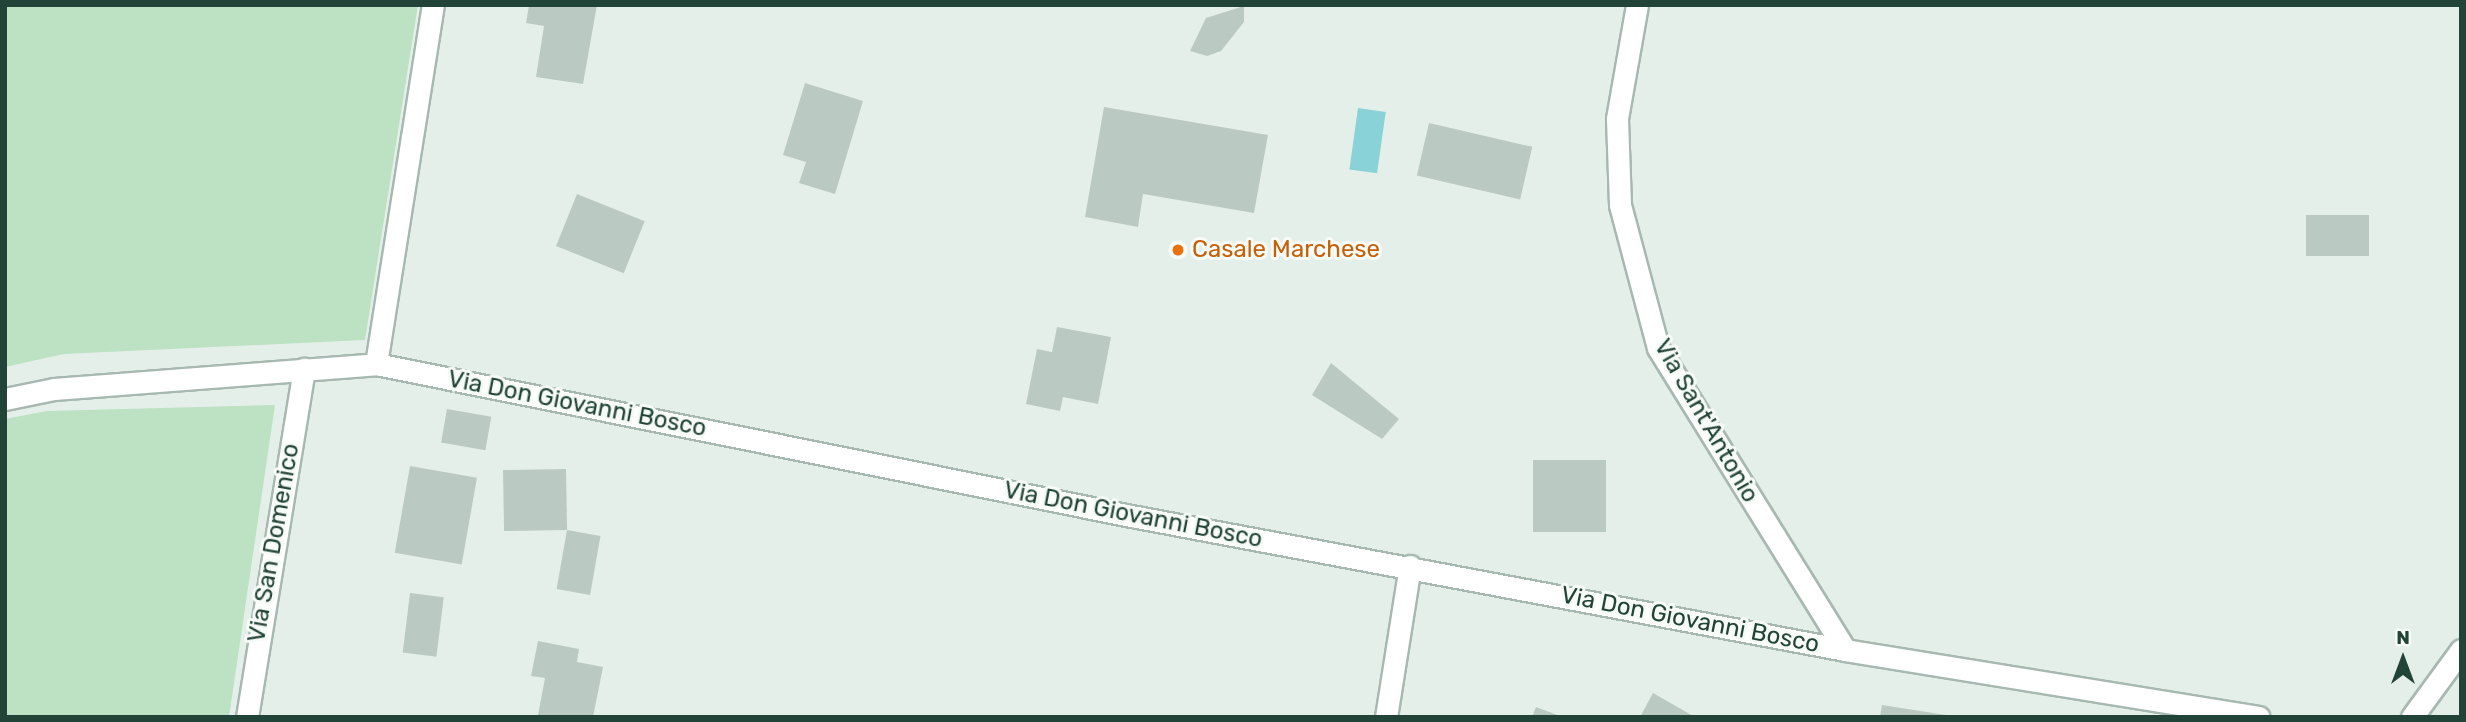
<!DOCTYPE html>
<style>
body{margin:0}
#map{position:relative;width:2466px;height:722px;overflow:hidden;background:#e5efea;font-family:Rubik,sans-serif}
div>[style]{position:absolute}
.green>*{inset:0;background:#bce2c3}
.water>*{inset:0;background:#89d3d8;transform-origin:0 0}
.building>*{inset:0;background:#bacac2;transform-origin:0 0}
.roads{filter:drop-shadow(2px 0 #a7b8b1) drop-shadow(-2px 0 #a7b8b1) drop-shadow(0 2px #a7b8b1) drop-shadow(0 -2px #a7b8b1)}
.minor>*{height:21px;margin:-10.5px;padding:0 10.5px;transform-origin:10.5px;border-radius:10.5px;background:#fff}
.dots>*{width:19px;height:19px;translate:-50% -50%;box-sizing:border-box;border:4px solid #f6fbf8;border-radius:50%}
span{translate:-50% -50%;white-space:nowrap;text-align:center;line-height:1.15;-webkit-text-stroke:6px #f6fbf8;paint-order:stroke}
.food-label{font-size:24px;color:#c56008}
.left{translate:0 -50%;text-align:left}
.street-label{font-size:24px;color:#224337}
.frame{position:absolute;inset:0;border:7px solid #224337;pointer-events:none}
.north{position:absolute;left:2368px;top:624px;width:70px;height:70px;-webkit-text-stroke:5px #f6fbf8;paint-order:stroke;rotate:0deg;font-size:19px;font-weight:700;line-height:28px;text-align:center;color:#224337}
.north::after{content:'';display:block;margin:auto;width:24px;height:32px;background:#224337;clip-path:polygon(50% 0,100% 100%,50% 72%,0 100%)}
</style>
<div id="map">
<div class="green">
<i style="clip-path:polygon(5px 5px,418px 5px,365px 340px,64px 354px,5px 367px)"></i>
<i style="clip-path:polygon(275px 405px,229px 717px,5px 717px,5px 419px,47px 411px)"></i>
</div>
<div class="water">
<i style="left:1358px;top:108px;width:28px;height:62px;rotate:8deg"></i>
</div>
<div class="building">
<i style="clip-path:polygon(529px 5px,597px 5px,583px 84px,536px 77px,544px 26px,526px 23px)"></i>
<i style="clip-path:polygon(1244px 6px,1244px 22px,1221px 51px,1207px 56px,1190px 51px,1206px 18px)"></i>
<i style="clip-path:polygon(805px 83px,863px 101px,835px 194px,799px 183px,806px 162px,783px 155px)"></i>
<i style="clip-path:polygon(1104px 107px,1268px 135px,1254px 213px,1143px 194px,1138px 227px,1085px 217px)"></i>
<i style="left:1429px;top:123px;width:106px;height:54px;rotate:13deg"></i>
<i style="left:577px;top:194px;width:73px;height:56px;rotate:22deg"></i>
<i style="left:2306px;top:215px;width:63px;height:41px"></i>
<i style="clip-path:polygon(1057px 327px,1111px 337px,1098px 404px,1063px 397px,1060px 411px,1026px 404px,1037px 349px,1052px 352px)"></i>
<i style="clip-path:polygon(1331px 363px,1399px 419px,1382px 439px,1312px 395px)"></i>
<i style="left:447px;top:409px;width:45px;height:34px;rotate:10deg"></i>
<i style="left:1533px;top:460px;width:73px;height:72px"></i>
<i style="left:410px;top:466px;width:68px;height:88px;rotate:10deg"></i>
<i style="left:566px;top:469px;width:61px;height:63px;rotate:89deg"></i>
<i style="left:567px;top:530px;width:34px;height:60px;rotate:10deg"></i>
<i style="left:410px;top:593px;width:34px;height:60px;rotate:7deg"></i>
<i style="clip-path:polygon(538px 641px,579px 649px,577px 662px,603px 667px,593px 717px,538px 715px,545px 678px,531px 676px)"></i>
<i style="clip-path:polygon(1653px 693px,1695px 717px,1640px 717px)"></i>
<i style="clip-path:polygon(1882px 705px,1946px 715px,1946px 717px,1880px 717px)"></i>
<i style="clip-path:polygon(1536px 707px,1560px 716px,1560px 717px,1532px 717px)"></i>
</div>
<div class="roads">
<div class="minor">
<i style="left:1637px;top:5px;width:116px;rotate:100deg"></i>
<i style="left:1617px;top:119px;width:86px;rotate:88deg"></i>
<i style="left:1620px;top:205px;width:148px;rotate:75.1deg"></i>
<i style="left:1658px;top:348px;width:355px;rotate:58.2deg"></i>
<i style="left:376px;top:364px;width:363px;rotate:-81deg"></i>
<i style="left:5px;top:399px;width:50px;rotate:-11.5deg"></i>
<i style="left:54px;top:389px;width:323px;rotate:-4.4deg"></i>
<i style="left:376px;top:364px;width:765px;rotate:11.38deg"></i>
<i style="left:1126px;top:515px;width:732px;rotate:10.63deg"></i>
<i style="left:1845px;top:650px;width:419px;rotate:9.2deg"></i>
<i style="left:247px;top:717px;width:353px;rotate:-80.7deg"></i>
<i style="left:1386px;top:717px;width:153px;rotate:-81deg"></i>
<i style="left:2412px;top:717px;width:83px;rotate:-53.8deg"></i>
</div>
</div>
<div class="dots">
<i style="left:1178px;top:250px;background:#e8710a"></i>
</div>
<div class="food-label">
<span class="left" style="left:1192px;top:250px">Casale Marchese</span>
</div>
<div class="street-label">
<span style="left:577px;top:404px;rotate:11deg">Via Don Giovanni Bosco</span>
<span style="left:1706px;top:421px;rotate:60deg">Via Sant'Antonio</span>
<span style="left:1133px;top:515px;rotate:11deg">Via Don Giovanni Bosco</span>
<span style="left:274px;top:543px;rotate:-80deg">Via San Domenico</span>
<span style="left:1690px;top:620px;rotate:11deg">Via Don Giovanni Bosco</span>
</div>
<div class="frame"></div>
<div class="north">N</div>
</div>
